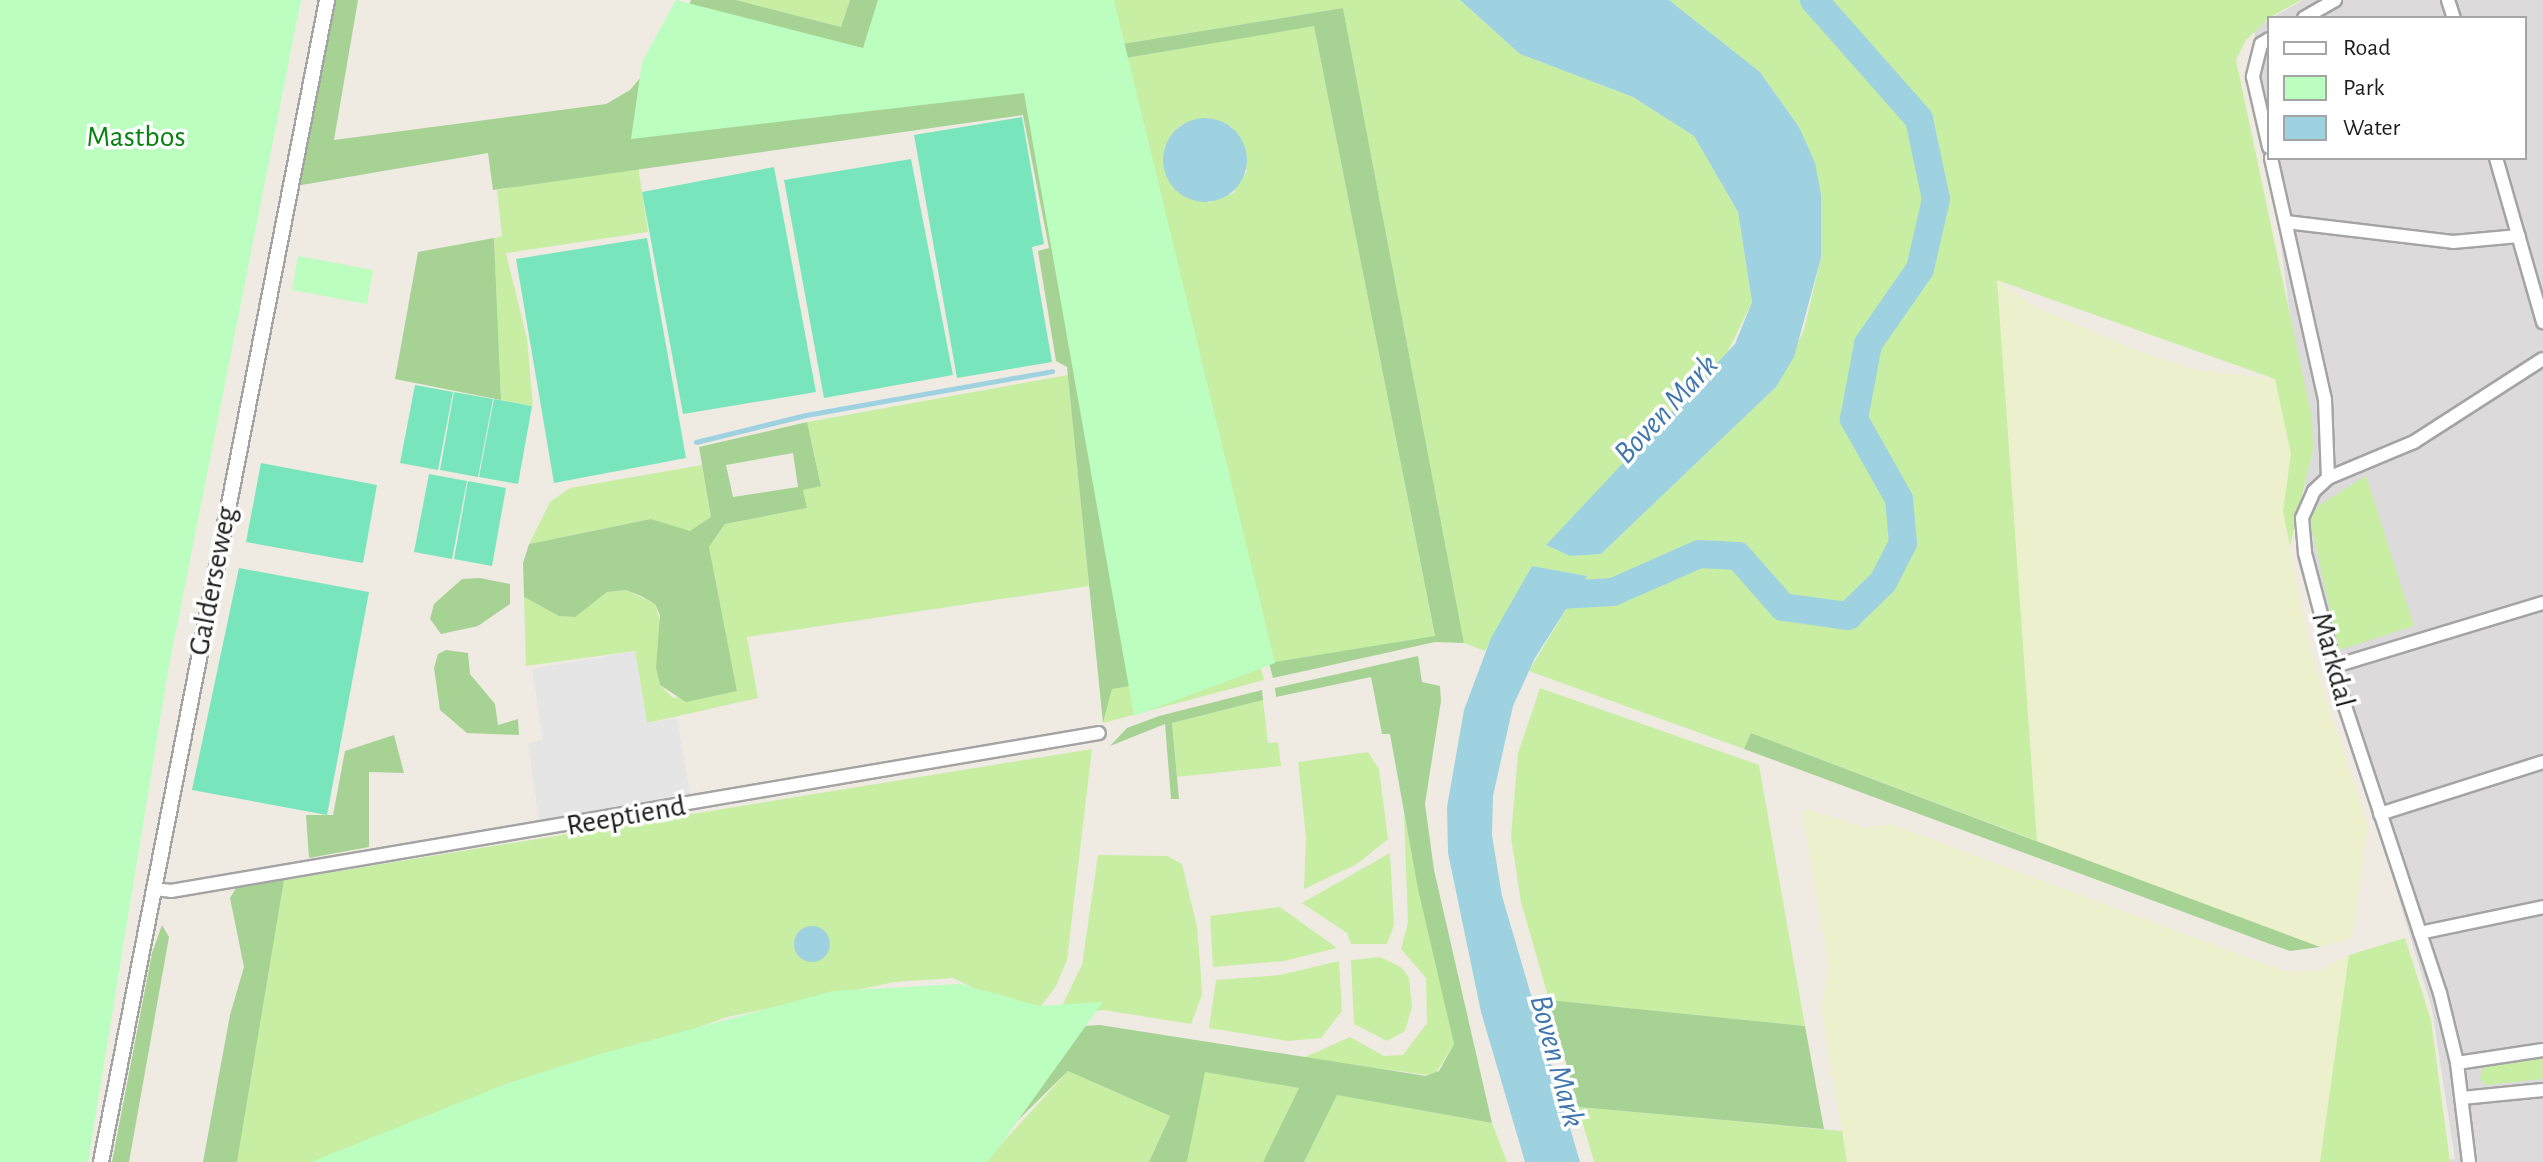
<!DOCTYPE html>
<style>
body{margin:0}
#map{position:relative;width:2543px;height:1162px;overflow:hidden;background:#efebe2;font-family:"Alegreya Sans",sans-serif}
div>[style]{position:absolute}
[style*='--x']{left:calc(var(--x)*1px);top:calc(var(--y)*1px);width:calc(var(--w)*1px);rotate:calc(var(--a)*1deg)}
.residential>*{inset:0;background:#dcdada}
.farmland>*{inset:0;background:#edf0cc}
.grass>*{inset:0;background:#c8eea4}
.forest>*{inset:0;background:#a6d294}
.park>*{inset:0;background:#bbfec0}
.pitch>*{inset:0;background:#79e5bc}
.parking>*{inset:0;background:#e5e5e5}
.water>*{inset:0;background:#9fd2e1}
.round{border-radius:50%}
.stream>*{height:5px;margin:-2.5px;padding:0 2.5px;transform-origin:2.5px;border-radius:2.5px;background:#9fd2e1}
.river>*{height:28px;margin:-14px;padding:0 14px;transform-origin:14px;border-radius:14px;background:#9fd2e1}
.roads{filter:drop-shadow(2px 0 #a4a4a4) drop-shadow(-2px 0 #a4a4a4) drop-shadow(0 2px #a4a4a4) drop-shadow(0 -2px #a4a4a4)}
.minor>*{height:12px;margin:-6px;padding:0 6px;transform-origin:6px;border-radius:6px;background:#fff}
.tertiary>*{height:14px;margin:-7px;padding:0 7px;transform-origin:7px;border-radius:7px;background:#fff}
span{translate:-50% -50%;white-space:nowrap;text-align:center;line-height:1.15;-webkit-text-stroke:7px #fff;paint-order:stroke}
.park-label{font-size:30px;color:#02840d}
.street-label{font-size:30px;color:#1d1d1d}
.water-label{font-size:32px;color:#4077ad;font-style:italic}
.legend{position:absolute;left:2267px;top:16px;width:260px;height:144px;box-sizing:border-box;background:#fff;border:2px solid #a5a5a5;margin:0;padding:10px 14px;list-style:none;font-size:24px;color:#1d1d1d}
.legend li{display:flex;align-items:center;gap:16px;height:40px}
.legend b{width:40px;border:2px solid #a5a5a5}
</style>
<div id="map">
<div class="residential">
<i style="clip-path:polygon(2303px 0,2543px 0,2543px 1162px,2410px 1162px,2455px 1159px,2432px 1009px,2297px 559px,2308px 457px,2270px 158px,2525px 158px,2525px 18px,2272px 18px)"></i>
<i style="clip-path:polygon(2269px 20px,2269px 150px,2254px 29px)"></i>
</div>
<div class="farmland">
<i style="clip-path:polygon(1996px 279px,2033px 306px,2139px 351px,2196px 370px,2275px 379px,2291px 454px,2283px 511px,2298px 591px,2311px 653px,2368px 825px,2352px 938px,2320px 947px,2037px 841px)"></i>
<i style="clip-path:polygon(1807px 809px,1866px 828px,1891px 824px,2287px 972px,2317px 971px,2349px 955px,2320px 1162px,1847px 1162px,1821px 1007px,1829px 967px,1802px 812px)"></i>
</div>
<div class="grass">
<i style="clip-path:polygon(736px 0,850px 0,841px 27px)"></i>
<i style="clip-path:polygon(1105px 0,1460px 0,1520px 54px,1633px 97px,1694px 136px,1738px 212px,1752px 302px,1724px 359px,1546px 545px,1571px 556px,1601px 554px,1776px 387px,1804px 330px,1821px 258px,1821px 194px,1799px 127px,1760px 72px,1669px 0,2301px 0,2269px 18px,2246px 40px,2236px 60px,2312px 419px,2313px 449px,2290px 546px,2283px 511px,2291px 454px,2275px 379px,1997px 280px,2037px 841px,1751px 733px,1744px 749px,1529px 671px,1586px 576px,1532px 566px,1485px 651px,1464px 643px,1343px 8px,1116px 45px)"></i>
<i style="clip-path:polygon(evenodd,1314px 25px,1435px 637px,1269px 663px,1120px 59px,1314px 25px,1208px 118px,1232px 127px,1247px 171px,1233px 193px,1209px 203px,1170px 136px,1182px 124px,1208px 118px)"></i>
<i style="clip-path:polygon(638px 166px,648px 232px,506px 253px,527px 339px,533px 406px,501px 400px,494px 238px,502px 236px,497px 190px)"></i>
<i style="clip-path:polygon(1068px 375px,1089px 586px,747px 637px,758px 698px,647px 723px,635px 651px,526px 666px,524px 597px,559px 616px,574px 617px,606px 592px,626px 590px,655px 604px,662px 629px,656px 668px,660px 685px,673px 698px,737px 691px,709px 547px,725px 524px,807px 508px,803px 490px,821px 485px,807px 422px)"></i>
<i style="clip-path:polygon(702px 465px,711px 517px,690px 532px,651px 519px,529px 544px,550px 502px,570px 488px)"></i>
<i style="clip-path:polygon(2366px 476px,2414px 626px,2339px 650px,2310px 520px,2318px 506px)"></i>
<i style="clip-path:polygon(1260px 665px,1264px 680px,1103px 723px,1112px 689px)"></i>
<i style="clip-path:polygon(1540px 688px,1759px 765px,1805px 1026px,1549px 1000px,1521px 902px,1511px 837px,1518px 753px)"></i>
<i style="clip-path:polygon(1263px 700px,1268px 743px,1278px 742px,1281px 766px,1177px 777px,1172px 723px)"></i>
<i style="clip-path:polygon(1092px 749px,1067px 960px,1056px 986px,1033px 1017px,953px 978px,895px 982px,727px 1017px,331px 1162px,237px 1162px,284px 880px)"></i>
<i style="clip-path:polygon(1368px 752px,1379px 769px,1388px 839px,1357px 864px,1304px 889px,1306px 837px,1298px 762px)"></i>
<i style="clip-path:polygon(1404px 814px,1454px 1044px,1434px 1076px,1303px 1058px,1350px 1037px,1384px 1056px,1403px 1055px,1427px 1023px,1426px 978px,1401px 949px,1408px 922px)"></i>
<i style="clip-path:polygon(1390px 853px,1394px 925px,1387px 944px,1351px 944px,1347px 933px,1302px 903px)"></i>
<i style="clip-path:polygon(1098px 855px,1167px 856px,1182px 864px,1197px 927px,1201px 975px,1202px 995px,1191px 1024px,1103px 1010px,1057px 1016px,1082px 965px)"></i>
<i style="clip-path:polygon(1280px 907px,1337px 948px,1284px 961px,1213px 967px,1210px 916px)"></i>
<i style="clip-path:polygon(2405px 938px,2431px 1020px,2450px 1162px,2320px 1162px,2349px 955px)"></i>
<i style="clip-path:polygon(1380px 957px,1401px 967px,1409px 978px,1412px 1007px,1405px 1031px,1387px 1041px,1354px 1024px,1351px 960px)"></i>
<i style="clip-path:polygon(1339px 961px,1342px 1011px,1321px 1038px,1289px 1041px,1209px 1028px,1216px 980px,1280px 975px)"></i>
<i style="clip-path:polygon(2543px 1056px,2543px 1079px,2486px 1085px,2480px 1079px,2484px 1066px)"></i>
<i style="clip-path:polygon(1068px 1071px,1170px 1116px,1149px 1162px,985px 1162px)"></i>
<i style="clip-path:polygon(1204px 1071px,1299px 1088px,1263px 1162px,1187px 1162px)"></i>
<i style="clip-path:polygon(1337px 1094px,1492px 1123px,1507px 1162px,1304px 1162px)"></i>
<i style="clip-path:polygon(1578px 1107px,1842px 1131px,1847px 1162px,1594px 1162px)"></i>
</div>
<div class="forest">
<i style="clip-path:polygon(330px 0,358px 0,334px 140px,606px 104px,630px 90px,679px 32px,691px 0,736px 0,841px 27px,850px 0,994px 0,1260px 665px,1112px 689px,1103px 723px,1067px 367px,1056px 361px,1038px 251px,1049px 248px,1023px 115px,493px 190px,488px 153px,296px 186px)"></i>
<i style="clip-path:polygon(1343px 8px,1464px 643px,1435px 642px,1273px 678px,1269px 663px,1435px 636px,1314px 26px,1120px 59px,1116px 45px)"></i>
<i style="clip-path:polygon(494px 238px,501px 400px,395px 379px,418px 252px)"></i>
<i style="clip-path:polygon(evenodd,807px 422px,821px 486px,803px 490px,807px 508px,725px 524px,709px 547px,737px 691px,686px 702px,660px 685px,656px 668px,660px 615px,655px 604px,641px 596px,626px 590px,607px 592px,575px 617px,559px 616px,524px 597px,523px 563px,529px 544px,651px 519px,690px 531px,711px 517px,699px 447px,807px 422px,793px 453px,798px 487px,733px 497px,726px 465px,793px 453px)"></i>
<i style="clip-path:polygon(480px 578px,510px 584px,510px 604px,478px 626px,441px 634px,430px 619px,434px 604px,462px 579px)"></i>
<i style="clip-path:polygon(446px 650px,468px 653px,470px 674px,495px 704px,498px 725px,518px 719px,519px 735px,467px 733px,440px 710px,434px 668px,438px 654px)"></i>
<i style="clip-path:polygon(1418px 656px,1422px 682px,1440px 686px,1441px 701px,1425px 804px,1434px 870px,1492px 1123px,1337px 1095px,1304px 1162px,1263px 1162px,1299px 1088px,1205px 1072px,1187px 1162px,1149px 1162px,1170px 1116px,1068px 1071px,1014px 1124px,941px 1162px,1068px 1027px,1100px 1025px,1426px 1076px,1439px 1071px,1454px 1044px,1418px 889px,1390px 734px,1382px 734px,1371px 677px,1276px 697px,1275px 688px)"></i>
<i style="clip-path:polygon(1262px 690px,1263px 700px,1172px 723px,1179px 799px,1171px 799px,1165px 724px,1110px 746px,1127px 728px,1159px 716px)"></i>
<i style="clip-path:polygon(1751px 733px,2020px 835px,2320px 947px,2290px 951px,2270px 944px,1744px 749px)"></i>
<i style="clip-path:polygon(394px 735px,404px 773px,369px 772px,369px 847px,309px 858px,306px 815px,333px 815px,345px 751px)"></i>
<i style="clip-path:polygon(284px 880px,237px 1162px,203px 1162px,230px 1015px,244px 967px,230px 898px,236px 888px)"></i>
<i style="clip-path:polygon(162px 925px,169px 937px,129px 1162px,112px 1162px,152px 953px)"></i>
<i style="clip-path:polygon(1549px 1000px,1805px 1026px,1824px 1129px,1578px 1107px)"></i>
</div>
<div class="park">
<i style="clip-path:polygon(0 0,301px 0,168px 671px,88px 1162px,0 1162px)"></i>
<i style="clip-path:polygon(676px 0,863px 48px,878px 0,1114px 0,1275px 663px,1134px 716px,1024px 93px,631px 139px,642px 62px)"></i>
<i style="clip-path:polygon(298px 256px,373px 270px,367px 304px,292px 290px)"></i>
<i style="clip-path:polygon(960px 984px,1040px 1006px,1103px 1002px,988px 1162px,311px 1162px,506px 1084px,600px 1054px,833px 991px)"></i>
</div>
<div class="pitch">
<i style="clip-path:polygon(1022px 117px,1044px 244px,1032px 247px,1052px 362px,957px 378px,914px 135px)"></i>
<i style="clip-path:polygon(911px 159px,953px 375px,824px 398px,784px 180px)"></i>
<i style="clip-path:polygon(774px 167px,816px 392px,683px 414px,642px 192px)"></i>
<i style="clip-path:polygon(647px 238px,686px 458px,554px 483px,516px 259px)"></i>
<i style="clip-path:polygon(415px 385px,453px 392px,438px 470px,400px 463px)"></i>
<i style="clip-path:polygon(454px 392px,493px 399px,478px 477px,440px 470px)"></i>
<i style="clip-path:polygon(494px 399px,532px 406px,518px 484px,479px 477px)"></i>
<i style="clip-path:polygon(261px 463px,377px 485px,363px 563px,246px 542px)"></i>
<i style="clip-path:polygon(429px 474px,467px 481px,452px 559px,414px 552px)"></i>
<i style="clip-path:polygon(468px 481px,506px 488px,492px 566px,454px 559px)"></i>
<i style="clip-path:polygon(239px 568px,369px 592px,327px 815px,192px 790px)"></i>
</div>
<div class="parking">
<i style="clip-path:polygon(635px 651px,647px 723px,677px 718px,690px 794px,539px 821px,528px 743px,543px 740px,532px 669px)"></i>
</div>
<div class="water">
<i style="clip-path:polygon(1460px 0,1669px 0,1760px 72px,1799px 127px,1815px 163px,1821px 194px,1821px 258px,1794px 357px,1776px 387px,1601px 554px,1570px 556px,1546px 545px,1735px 344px,1752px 302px,1738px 212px,1694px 136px,1633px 97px,1520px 54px)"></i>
<i class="round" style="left:1163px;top:118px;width:84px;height:84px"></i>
<i style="clip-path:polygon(1532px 566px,1587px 576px,1535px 658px,1513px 706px,1493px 796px,1492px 835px,1502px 896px,1580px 1162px,1525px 1162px,1481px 1012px,1448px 853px,1447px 807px,1464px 710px,1491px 638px)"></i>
<i class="round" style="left:794px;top:926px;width:36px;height:36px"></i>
</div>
<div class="stream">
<i style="--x:696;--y:442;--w:113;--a:-13.8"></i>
<i style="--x:806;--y:415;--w:250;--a:-10.1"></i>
</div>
<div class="river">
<i style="--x:1543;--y:596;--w:70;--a:-3.3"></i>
<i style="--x:1613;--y:592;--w:94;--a:-23.8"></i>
<i style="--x:1699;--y:554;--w:39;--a:3"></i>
<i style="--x:1738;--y:556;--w:68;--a:48.6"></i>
<i style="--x:1783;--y:607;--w:66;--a:7.9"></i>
<i style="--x:1848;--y:616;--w:49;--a:-44.2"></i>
<i style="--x:1883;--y:582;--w:44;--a:-62.9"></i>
<i style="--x:1903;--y:543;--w:44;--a:-95.2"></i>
<i style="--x:1899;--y:499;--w:92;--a:-119.4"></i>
<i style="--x:1854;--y:419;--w:76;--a:-79.4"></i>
<i style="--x:1868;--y:344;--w:91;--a:-55.3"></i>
<i style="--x:1920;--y:269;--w:72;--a:-77.1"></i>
<i style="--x:1936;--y:199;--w:82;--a:-102"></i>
<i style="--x:1919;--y:119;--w:159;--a:-131.4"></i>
</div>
<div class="roads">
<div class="minor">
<i style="--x:2448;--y:0;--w:19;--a:72"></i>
<i style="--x:2304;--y:18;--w:36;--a:-30"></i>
<i style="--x:2269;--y:39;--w:9;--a:148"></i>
<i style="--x:2261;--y:44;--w:34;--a:104"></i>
<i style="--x:2253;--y:77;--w:72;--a:77.1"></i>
<i style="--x:2271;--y:158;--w:248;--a:77.4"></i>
<i style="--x:2325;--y:400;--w:78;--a:87.8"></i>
<i style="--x:2328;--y:478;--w:19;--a:137"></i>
<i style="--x:2314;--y:491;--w:30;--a:114"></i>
<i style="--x:2302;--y:518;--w:35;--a:85"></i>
<i style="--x:2305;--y:553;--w:158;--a:75.3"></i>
<i style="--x:2345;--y:706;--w:302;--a:71.7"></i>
<i style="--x:2440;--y:993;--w:72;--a:76.3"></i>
<i style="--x:2457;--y:1063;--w:100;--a:83.1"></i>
<i style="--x:2496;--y:158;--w:171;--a:74"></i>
<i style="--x:2286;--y:222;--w:168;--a:6.8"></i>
<i style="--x:2453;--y:242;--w:66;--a:-5.2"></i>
<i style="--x:2328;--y:478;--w:93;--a:-22.7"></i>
<i style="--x:2414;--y:442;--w:153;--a:-32.8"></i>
<i style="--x:2335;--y:666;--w:217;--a:-16.9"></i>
<i style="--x:2380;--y:814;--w:171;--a:-17.7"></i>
<i style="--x:153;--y:889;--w:18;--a:6"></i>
<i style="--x:171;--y:891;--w:941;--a:-9.66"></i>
<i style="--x:2420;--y:933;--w:126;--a:-11.9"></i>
<i style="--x:2457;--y:1063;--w:87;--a:-8.6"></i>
<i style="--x:2462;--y:1098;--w:81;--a:-5.6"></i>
</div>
<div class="tertiary">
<i style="--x:101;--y:1162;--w:1184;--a:-78.99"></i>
</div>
</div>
<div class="park-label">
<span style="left:136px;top:137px">Mastbos</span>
</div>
<div class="street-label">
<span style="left:213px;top:581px;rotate:-79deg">Galderseweg</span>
<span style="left:2333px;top:660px;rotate:75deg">Markdal</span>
<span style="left:626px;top:816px;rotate:-10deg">Reeptiend</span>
</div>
<div class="water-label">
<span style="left:1666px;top:409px;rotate:-47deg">Boven Mark</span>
<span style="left:1557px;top:1061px;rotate:75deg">Boven Mark</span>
</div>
<ul class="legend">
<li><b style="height:10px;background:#fff"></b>Road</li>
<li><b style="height:22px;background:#bbfec0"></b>Park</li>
<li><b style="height:22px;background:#9fd2e1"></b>Water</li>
</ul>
</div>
